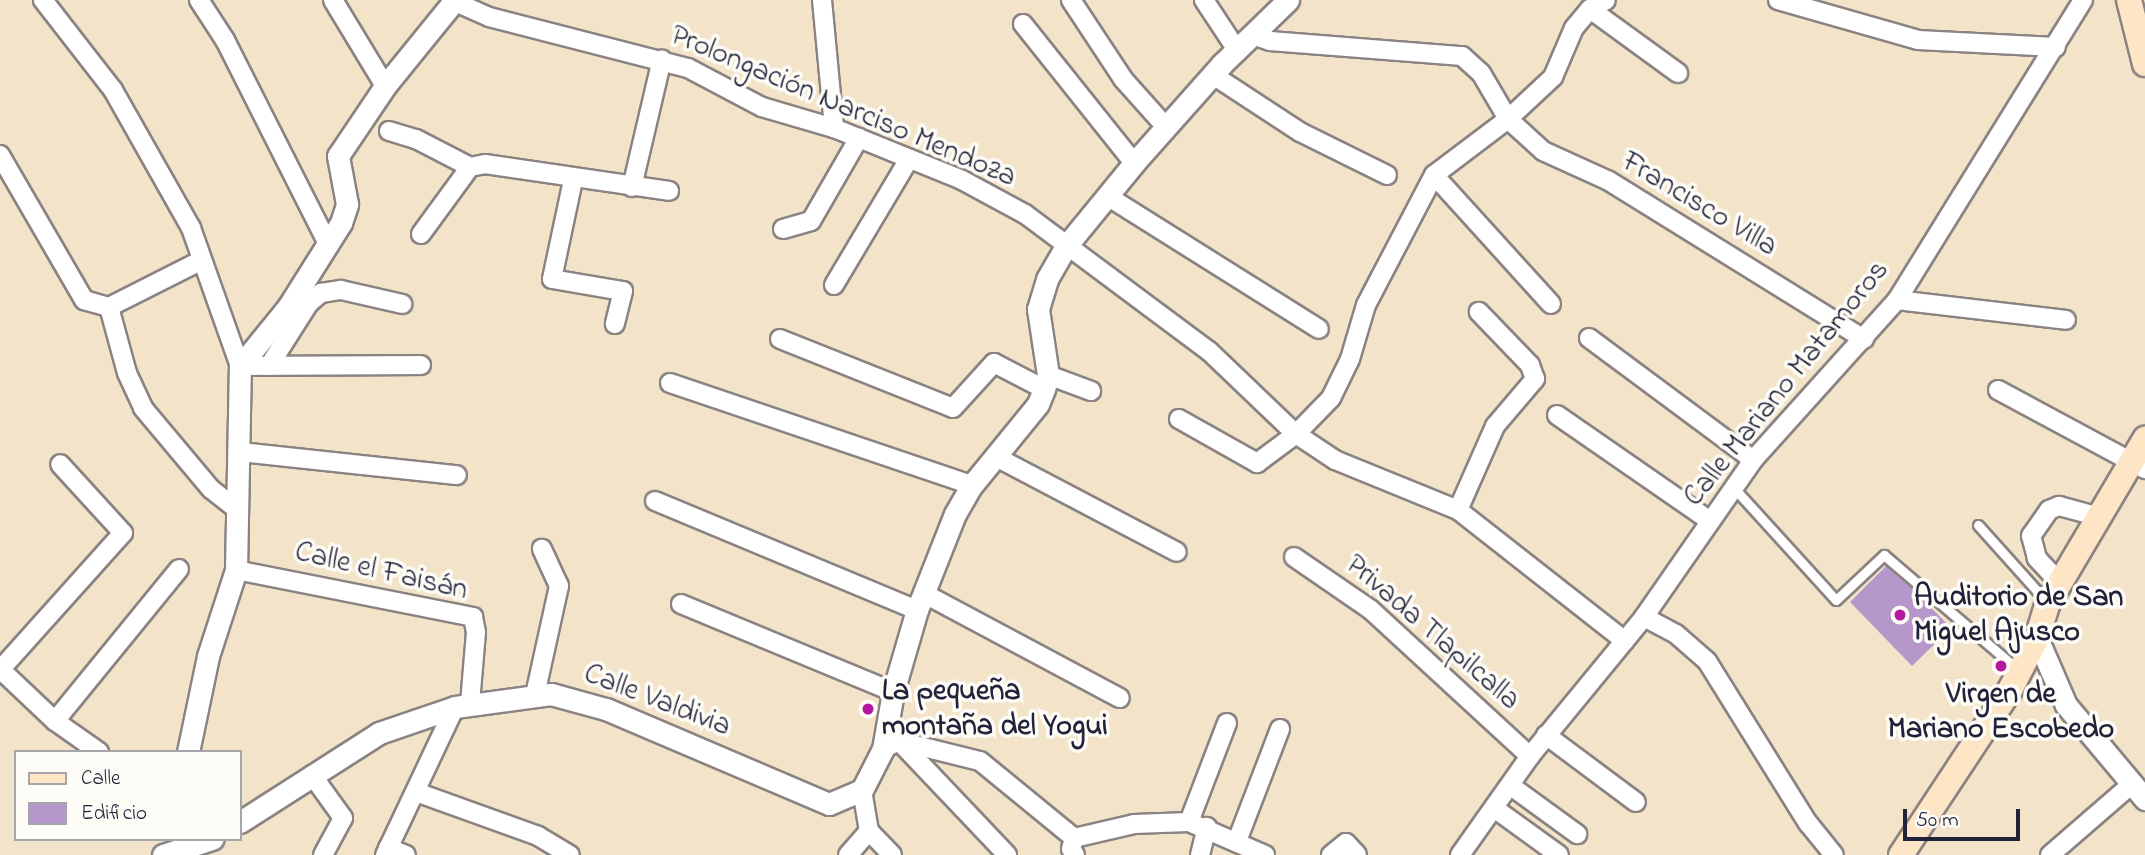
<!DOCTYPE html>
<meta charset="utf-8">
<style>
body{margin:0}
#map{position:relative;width:2145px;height:855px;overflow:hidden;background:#f3e4c9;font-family:"Indie Flower",sans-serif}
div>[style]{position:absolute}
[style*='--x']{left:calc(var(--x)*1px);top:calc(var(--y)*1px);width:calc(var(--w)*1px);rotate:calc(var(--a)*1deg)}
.building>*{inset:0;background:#b597cb}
.roads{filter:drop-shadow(2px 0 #8a8382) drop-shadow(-2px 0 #8a8382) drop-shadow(0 2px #8a8382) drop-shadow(0 -2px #8a8382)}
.service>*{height:9px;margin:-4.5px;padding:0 4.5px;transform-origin:4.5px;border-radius:4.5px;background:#fff}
.minor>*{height:18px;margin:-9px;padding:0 9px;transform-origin:9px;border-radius:9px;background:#fff}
.tertiary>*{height:21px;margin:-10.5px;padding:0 10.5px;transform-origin:10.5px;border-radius:10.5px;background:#fff}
.secondary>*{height:24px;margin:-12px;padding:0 12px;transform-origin:12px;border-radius:12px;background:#fde5c5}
.dots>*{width:19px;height:19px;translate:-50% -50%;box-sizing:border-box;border:4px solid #fdfcf7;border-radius:50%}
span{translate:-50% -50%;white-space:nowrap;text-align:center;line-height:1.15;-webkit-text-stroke:7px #fdfcf7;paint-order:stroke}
.street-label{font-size:30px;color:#22223b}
.poi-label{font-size:30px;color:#22223b;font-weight:700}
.left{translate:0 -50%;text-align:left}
.legend{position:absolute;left:14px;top:750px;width:228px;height:91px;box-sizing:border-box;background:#fdfcf7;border:2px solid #a5a5ac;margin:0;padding:9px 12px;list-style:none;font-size:21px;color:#22223b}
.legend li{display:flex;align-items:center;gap:14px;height:35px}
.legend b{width:35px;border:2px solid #a5a5ac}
.scale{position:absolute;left:1903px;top:809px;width:117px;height:32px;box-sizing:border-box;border:4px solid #22223b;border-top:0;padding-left:9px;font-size:21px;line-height:24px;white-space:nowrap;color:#22223b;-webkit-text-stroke:5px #fdfcf7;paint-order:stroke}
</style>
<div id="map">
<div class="building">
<i style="clip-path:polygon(1888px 564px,1951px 628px,1912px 666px,1850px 602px)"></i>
</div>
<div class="roads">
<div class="service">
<i style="--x:1734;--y:488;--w:151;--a:47.7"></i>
<i style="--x:1836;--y:600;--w:66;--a:-43.2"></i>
<i style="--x:1884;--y:555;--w:177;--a:40.6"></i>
<i style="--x:1978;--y:525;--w:103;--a:48.1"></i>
</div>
<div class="minor">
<i style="--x:43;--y:0;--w:114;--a:52.1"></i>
<i style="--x:113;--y:90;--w:159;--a:60.5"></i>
<i style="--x:191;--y:228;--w:146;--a:70.5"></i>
<i style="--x:240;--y:366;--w:181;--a:-0.3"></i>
<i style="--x:199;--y:0;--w:48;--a:57"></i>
<i style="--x:225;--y:40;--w:229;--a:63.2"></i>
<i style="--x:333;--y:0;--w:100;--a:58.8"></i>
<i style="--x:451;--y:0;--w:42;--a:24.1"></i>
<i style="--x:489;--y:17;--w:205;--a:14.4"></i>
<i style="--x:688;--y:68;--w:84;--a:27.8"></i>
<i style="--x:762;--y:107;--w:75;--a:16.3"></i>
<i style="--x:834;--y:128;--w:138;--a:22.1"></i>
<i style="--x:962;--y:180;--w:72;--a:28.4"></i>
<i style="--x:1025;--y:214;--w:229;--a:36.7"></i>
<i style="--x:1209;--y:351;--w:120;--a:43.7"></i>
<i style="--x:1296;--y:434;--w:47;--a:33.7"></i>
<i style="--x:1335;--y:460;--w:133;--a:22.1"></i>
<i style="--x:1458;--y:510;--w:212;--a:38.1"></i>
<i style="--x:822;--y:0;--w:129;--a:84.6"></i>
<i style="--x:1071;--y:0;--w:95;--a:56.6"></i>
<i style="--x:1123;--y:79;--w:64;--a:48.1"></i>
<i style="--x:1204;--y:0;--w:60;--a:56.6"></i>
<i style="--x:1778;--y:0;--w:146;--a:15.9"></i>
<i style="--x:1918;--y:40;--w:138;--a:2.9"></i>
<i style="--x:1590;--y:9;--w:109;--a:36"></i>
<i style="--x:1023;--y:24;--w:178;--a:51.4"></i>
<i style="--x:1252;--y:35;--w:19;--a:18"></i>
<i style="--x:1270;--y:41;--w:193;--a:4.5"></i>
<i style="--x:1462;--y:56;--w:25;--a:42"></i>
<i style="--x:1481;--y:73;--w:53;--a:59.6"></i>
<i style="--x:1508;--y:119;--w:47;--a:42.4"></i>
<i style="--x:1543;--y:151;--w:72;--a:24.4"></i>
<i style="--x:1609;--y:181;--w:300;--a:31.8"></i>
<i style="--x:1213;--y:75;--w:104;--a:33.2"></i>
<i style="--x:1300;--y:132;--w:97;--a:26.3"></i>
<i style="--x:389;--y:131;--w:28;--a:17"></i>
<i style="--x:416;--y:139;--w:61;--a:27.4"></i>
<i style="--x:470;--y:167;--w:15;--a:-11"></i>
<i style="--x:485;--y:164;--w:186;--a:8.3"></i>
<i style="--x:0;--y:155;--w:168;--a:59.9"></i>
<i style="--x:84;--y:300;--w:26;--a:16"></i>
<i style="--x:109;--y:307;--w:68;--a:74.7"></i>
<i style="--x:127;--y:373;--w:38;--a:65"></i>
<i style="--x:143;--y:408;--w:106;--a:50"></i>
<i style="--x:211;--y:489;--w:33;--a:38"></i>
<i style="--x:1434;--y:175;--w:174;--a:47.8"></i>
<i style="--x:573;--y:180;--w:101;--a:102"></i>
<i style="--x:552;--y:279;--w:72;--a:9.6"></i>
<i style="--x:623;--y:291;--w:34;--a:104"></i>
<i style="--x:632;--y:187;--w:131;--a:-76.8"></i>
<i style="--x:1107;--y:196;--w:250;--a:32.1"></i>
<i style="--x:783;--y:229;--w:29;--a:-16"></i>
<i style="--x:811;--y:221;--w:96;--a:-60"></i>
<i style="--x:421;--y:234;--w:83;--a:-53.8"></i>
<i style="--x:834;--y:285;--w:147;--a:-59.2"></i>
<i style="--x:1897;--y:300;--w:170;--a:6.7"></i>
<i style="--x:109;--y:307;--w:104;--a:-26.8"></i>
<i style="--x:1589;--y:338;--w:204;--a:36.6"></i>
<i style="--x:780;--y:339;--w:186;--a:21.7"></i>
<i style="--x:953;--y:408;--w:61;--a:-47.7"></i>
<i style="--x:994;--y:363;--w:56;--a:27.5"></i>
<i style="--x:269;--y:366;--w:75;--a:-57.6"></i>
<i style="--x:309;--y:303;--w:16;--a:-40"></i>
<i style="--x:321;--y:293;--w:20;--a:-9"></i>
<i style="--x:341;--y:290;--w:63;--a:12.9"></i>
<i style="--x:1048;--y:375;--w:46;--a:20.4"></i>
<i style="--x:670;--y:383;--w:319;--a:18.7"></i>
<i style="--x:1998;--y:390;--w:167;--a:28.3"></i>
<i style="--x:1557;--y:415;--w:186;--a:34.7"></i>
<i style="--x:1179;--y:419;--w:90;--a:29.4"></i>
<i style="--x:1257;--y:463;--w:49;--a:-36.6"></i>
<i style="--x:1296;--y:434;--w:50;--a:-45.8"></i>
<i style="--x:1331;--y:398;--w:43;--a:-64"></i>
<i style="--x:1350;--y:359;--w:56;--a:-73.5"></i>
<i style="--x:1366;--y:305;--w:147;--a:-62.4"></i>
<i style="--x:1434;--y:175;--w:93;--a:-37.1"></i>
<i style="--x:1508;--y:119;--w:62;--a:-43"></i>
<i style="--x:1553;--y:77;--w:53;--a:-66.8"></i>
<i style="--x:1574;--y:28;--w:25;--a:-50"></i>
<i style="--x:1590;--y:9;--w:18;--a:-29"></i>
<i style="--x:240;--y:452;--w:218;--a:6.1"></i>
<i style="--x:996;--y:457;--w:204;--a:27.7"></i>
<i style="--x:655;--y:501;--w:284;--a:22.6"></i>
<i style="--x:1458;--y:510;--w:92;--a:-66.2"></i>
<i style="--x:1495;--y:426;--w:62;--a:-49.6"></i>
<i style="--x:1535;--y:379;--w:15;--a:-110"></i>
<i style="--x:1530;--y:365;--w:74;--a:-133.9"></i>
<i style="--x:1294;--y:557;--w:93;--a:34.5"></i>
<i style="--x:1371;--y:610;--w:216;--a:42.6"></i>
<i style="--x:236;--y:570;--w:242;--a:11.2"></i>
<i style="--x:473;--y:617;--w:15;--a:79"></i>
<i style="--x:476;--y:632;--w:72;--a:94.8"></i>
<i style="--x:2059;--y:582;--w:33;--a:-133"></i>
<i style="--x:2037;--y:558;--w:23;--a:-105"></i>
<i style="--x:2031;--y:536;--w:32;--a:-55"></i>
<i style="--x:2049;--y:510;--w:11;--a:-22"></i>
<i style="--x:2059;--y:506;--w:39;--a:15"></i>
<i style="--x:923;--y:593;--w:223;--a:28.1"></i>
<i style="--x:681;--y:604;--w:230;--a:22.5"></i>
<i style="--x:1644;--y:617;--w:36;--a:28"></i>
<i style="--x:1676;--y:634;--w:41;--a:41.1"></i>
<i style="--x:1707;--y:661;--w:191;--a:58.1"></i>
<i style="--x:1808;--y:823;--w:41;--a:50.9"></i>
<i style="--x:0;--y:669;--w:76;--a:43.4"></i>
<i style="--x:55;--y:721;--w:54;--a:35.2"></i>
<i style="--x:0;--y:670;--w:184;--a:-48.1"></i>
<i style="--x:123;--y:533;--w:93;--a:-132.4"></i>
<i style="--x:535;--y:695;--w:112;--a:-77.6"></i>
<i style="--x:559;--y:586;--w:41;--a:-114.7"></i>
<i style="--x:55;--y:721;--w:196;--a:-50.8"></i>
<i style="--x:1546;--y:735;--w:112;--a:36.7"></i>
<i style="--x:899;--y:741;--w:157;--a:46.5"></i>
<i style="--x:883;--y:749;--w:18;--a:-27"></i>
<i style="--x:899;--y:741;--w:83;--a:13.9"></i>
<i style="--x:980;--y:761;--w:122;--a:39.3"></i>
<i style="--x:1074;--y:838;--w:62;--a:-13.1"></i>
<i style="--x:1134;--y:824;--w:55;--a:-2.1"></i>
<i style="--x:1189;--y:822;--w:83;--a:23.5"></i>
<i style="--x:312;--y:775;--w:53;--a:54.2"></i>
<i style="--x:343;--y:818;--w:42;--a:118.4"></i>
<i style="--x:1511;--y:786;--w:82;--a:36"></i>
<i style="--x:862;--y:790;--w:42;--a:80.3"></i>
<i style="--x:416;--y:792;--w:130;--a:19.8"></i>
<i style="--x:538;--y:836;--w:37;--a:31"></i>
<i style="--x:1494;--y:808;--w:80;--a:35.9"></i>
<i style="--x:1189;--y:822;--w:106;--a:-69"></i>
<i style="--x:869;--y:831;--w:33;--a:46"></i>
<i style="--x:1074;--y:838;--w:11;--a:105"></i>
<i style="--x:1071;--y:849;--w:7;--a:56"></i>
<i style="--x:1237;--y:841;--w:120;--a:-69"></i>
<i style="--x:388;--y:848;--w:19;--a:21"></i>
<i style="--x:385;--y:855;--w:164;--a:-64.7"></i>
<i style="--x:848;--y:855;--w:32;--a:-49"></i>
<i style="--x:1200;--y:855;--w:29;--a:-76"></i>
<i style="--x:1331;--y:855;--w:19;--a:-39"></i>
<i style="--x:1346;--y:843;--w:16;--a:47"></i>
<i style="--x:1460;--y:855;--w:121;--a:-54.7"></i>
<i style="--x:1530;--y:756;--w:180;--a:-50.6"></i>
<i style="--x:1644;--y:617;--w:191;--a:-55.2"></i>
<i style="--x:1753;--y:460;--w:215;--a:-48"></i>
<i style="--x:1897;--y:300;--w:353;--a:-58.2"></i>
<i style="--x:2050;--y:855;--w:108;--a:-40.9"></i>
</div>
<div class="tertiary">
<i style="--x:2037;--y:638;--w:73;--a:66.6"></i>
<i style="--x:2066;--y:705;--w:123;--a:50"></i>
<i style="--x:188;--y:752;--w:98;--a:-78.2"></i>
<i style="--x:208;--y:656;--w:90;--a:-72"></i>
<i style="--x:236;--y:570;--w:204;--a:-88.9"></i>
<i style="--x:240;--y:366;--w:76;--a:-50.9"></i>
<i style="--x:288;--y:307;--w:99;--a:-57.8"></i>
<i style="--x:341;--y:223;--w:20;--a:-72"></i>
<i style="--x:347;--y:204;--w:49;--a:-100.6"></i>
<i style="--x:338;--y:156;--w:84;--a:-56.1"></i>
<i style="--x:385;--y:86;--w:111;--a:-50.9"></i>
<i style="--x:240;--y:822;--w:165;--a:-32.6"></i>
<i style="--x:379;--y:733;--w:80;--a:-18.9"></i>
<i style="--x:455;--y:707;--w:97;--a:-7.7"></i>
<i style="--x:551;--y:694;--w:57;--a:15.3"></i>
<i style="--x:606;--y:709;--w:242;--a:23.1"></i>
<i style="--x:829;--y:804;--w:36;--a:-23"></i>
<i style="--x:862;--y:790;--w:46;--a:-62.9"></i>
<i style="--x:883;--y:749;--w:58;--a:-80"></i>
<i style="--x:893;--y:692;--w:85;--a:-73.7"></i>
<i style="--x:917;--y:610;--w:103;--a:-68.4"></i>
<i style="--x:955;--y:514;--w:34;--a:-60"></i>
<i style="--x:972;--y:485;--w:104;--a:-50.8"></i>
<i style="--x:1038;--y:404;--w:16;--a:-68"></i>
<i style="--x:1044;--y:389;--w:15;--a:-74"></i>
<i style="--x:1048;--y:375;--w:67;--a:-98.6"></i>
<i style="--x:1038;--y:309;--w:31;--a:-73"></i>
<i style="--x:1047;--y:279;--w:39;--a:-60"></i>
<i style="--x:1067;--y:245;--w:106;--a:-50.7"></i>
<i style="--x:1134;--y:163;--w:132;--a:-48.4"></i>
<i style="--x:1222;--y:64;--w:92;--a:-44.1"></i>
<i style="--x:163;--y:855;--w:52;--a:-18.1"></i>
</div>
<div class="secondary">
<i style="--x:2129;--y:0;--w:66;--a:76"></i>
<i style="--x:1901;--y:855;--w:200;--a:-56.6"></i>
<i style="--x:2011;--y:688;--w:56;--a:-62.5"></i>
<i style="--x:2037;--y:638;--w:37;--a:-73"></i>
<i style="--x:2048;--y:603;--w:191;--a:-59.4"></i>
</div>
</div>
<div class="dots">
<i style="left:1900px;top:615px;background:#b5179e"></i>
<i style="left:2001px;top:666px;background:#b5179e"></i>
<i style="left:868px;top:709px;background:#b5179e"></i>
</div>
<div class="street-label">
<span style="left:843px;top:107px;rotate:23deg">Prolongación Narciso Mendoza</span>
<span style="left:1699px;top:205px;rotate:31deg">Francisco Villa</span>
<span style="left:1787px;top:384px;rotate:-51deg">Calle Mariano Matamoros</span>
<span style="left:381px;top:572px;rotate:13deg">Calle el Faisán</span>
<span style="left:1432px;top:633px;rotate:41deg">Privada Tlapilcalla</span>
<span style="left:657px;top:701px;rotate:21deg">Calle Valdivia</span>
</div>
<div class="poi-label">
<span class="left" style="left:1914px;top:615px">Auditorio de San<br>Miguel Ajusco</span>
<span class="left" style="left:882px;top:709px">La pequeña<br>montaña del Yogui</span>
<span style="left:2001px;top:712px">Virgen de<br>Mariano Escobedo</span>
</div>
<ul class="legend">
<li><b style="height:9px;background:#fde5c5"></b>Calle</li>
<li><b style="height:19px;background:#b597cb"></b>Edificio</li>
</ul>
<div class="scale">50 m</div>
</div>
